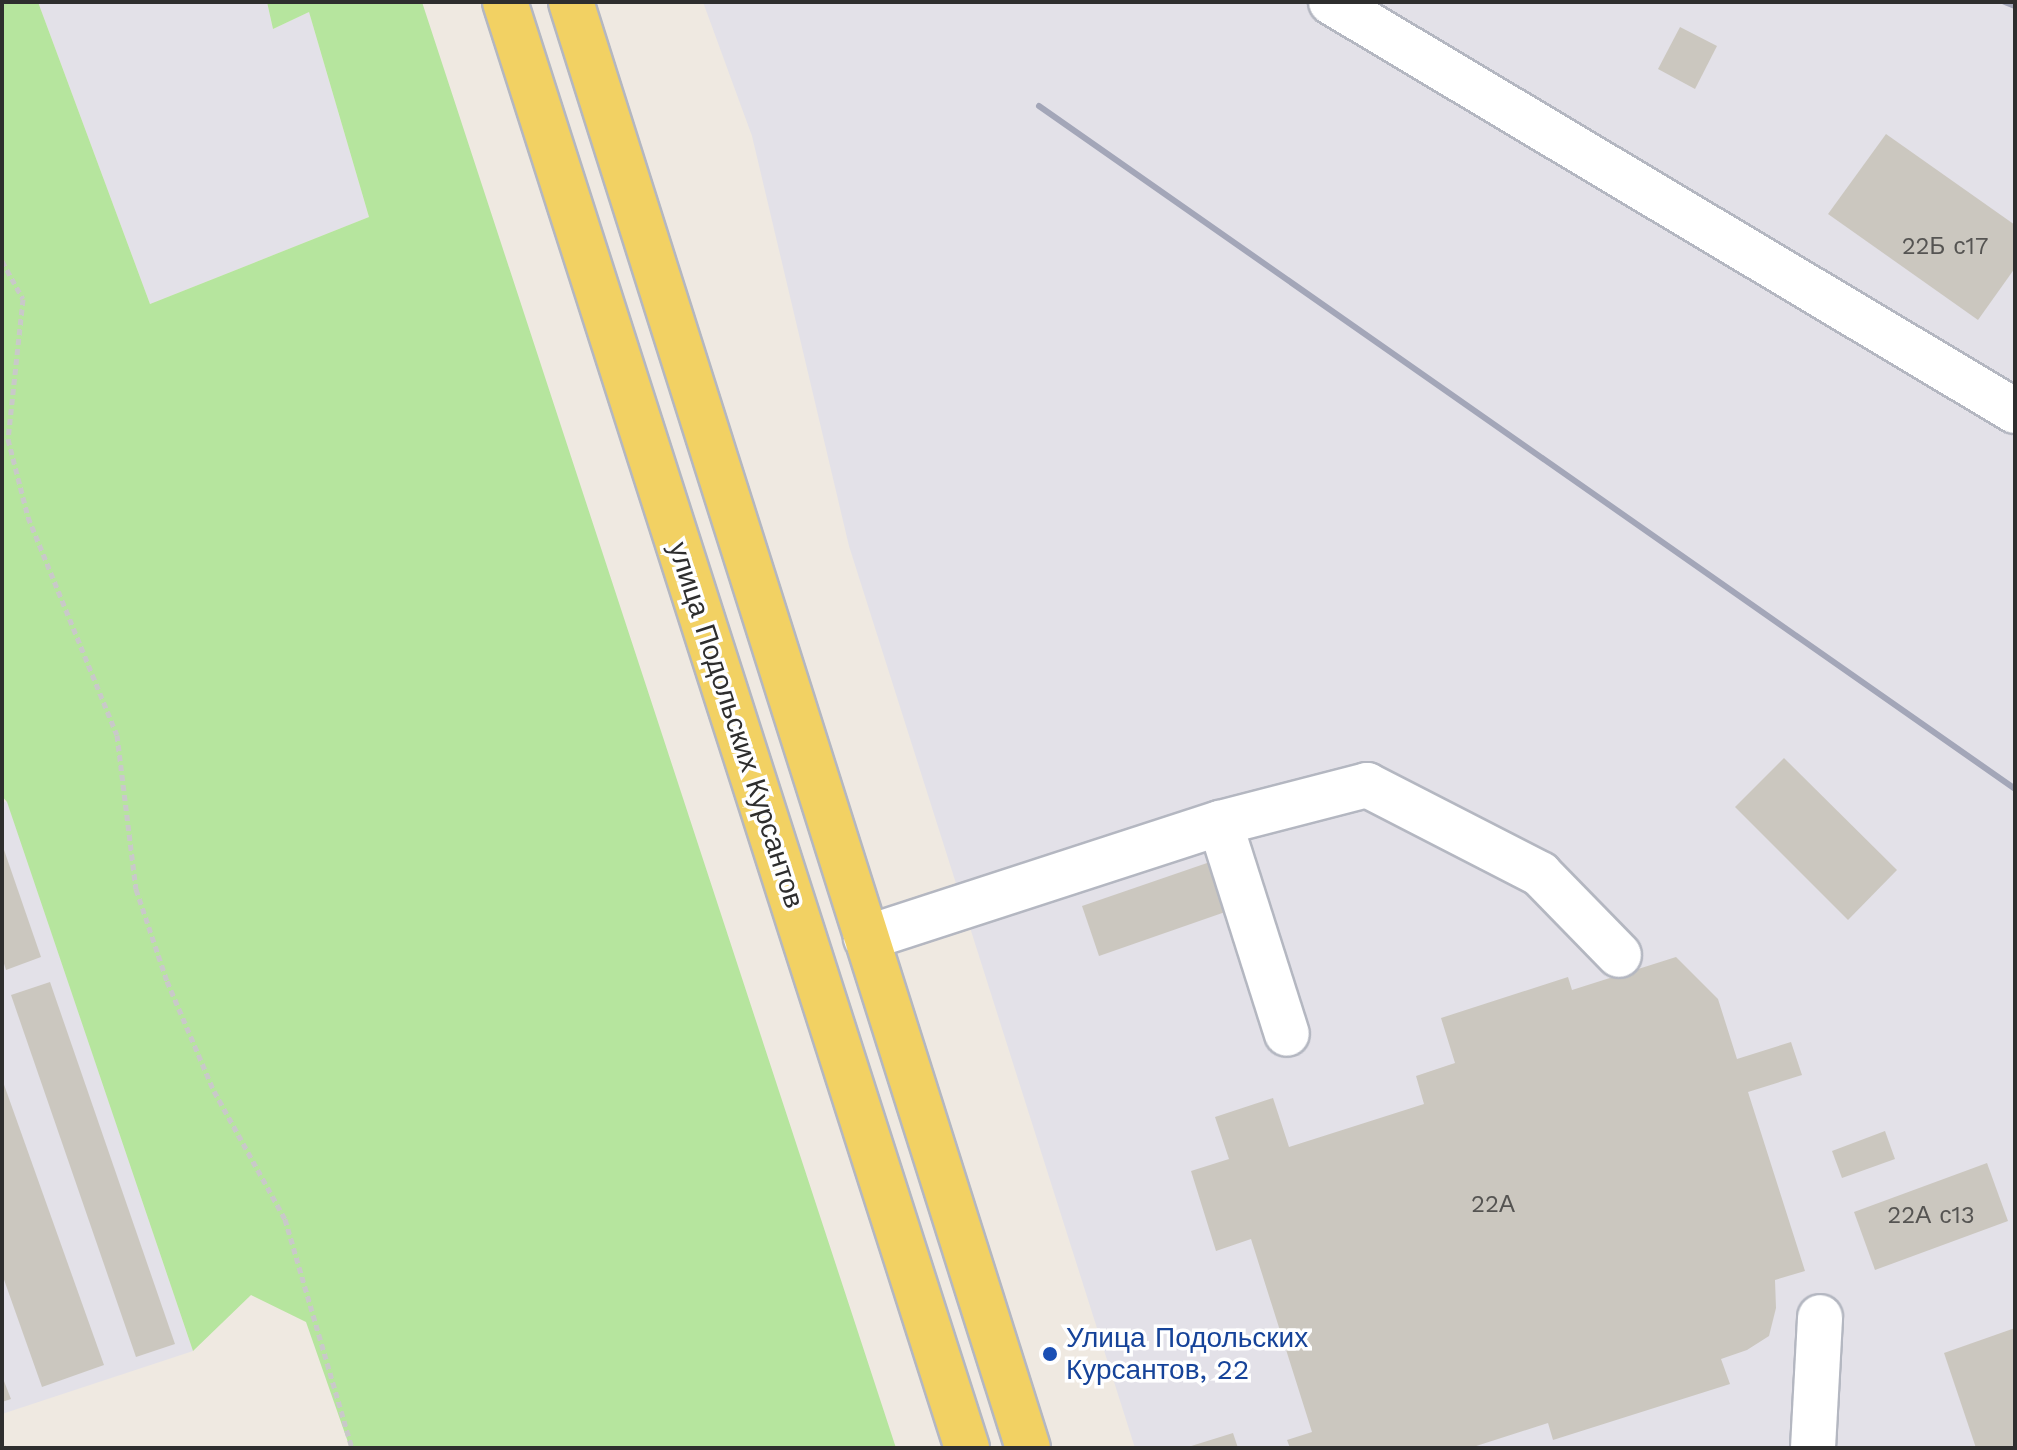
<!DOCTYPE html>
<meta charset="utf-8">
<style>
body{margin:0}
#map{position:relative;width:2017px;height:1450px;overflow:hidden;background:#efe9e1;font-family:"Work Sans",sans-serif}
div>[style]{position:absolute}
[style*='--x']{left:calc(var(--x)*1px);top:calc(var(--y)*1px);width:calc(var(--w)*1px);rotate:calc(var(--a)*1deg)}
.industrial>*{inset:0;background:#e3e1e8}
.green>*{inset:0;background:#b6e59e}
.building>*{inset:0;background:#cbc7bf}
.path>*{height:5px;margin-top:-2.5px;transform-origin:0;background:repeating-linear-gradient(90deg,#c9c9c9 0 6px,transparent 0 10px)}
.roads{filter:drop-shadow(2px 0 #b4b7c1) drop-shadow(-2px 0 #b4b7c1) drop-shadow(0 2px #b4b7c1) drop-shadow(0 -2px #b4b7c1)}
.minor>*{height:44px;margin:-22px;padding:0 22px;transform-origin:22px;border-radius:22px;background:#fff}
.major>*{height:44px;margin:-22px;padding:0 22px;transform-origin:22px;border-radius:22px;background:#f2d163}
.rail>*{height:6px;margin:-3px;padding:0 3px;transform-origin:3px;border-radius:3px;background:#a3a6b8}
.dots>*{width:22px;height:22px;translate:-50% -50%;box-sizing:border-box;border:4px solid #fff;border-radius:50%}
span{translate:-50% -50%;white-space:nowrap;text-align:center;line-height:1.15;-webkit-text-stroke:7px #fff;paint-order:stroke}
.number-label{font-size:24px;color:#555452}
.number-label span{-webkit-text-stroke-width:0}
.street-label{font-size:28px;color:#2e2e2e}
.transit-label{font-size:28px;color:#164399}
.left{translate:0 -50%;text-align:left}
.frame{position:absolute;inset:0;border:4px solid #2e2e2e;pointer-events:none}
</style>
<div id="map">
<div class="industrial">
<i style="clip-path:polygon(38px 2px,267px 2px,273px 29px,309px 12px,369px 217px,150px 304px)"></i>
<i style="clip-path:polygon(703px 2px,2015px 2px,2015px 1448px,1135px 1448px,849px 546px,752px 136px)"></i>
<i style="clip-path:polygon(7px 801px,193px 1351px,2px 1414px,2px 803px)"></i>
</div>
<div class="green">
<i style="clip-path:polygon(2px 2px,38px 2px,150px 304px,369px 217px,309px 12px,273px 29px,267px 2px,422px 2px,896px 1448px,350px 1448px,306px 1322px,251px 1295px,193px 1351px,7px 802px,2px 796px)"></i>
</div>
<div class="building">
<i style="clip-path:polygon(1680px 27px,1717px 46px,1695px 89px,1658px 69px)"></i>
<i style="clip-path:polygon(1886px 134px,2015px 225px,2015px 268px,1978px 320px,1828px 214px)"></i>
<i style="clip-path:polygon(1784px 758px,1897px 870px,1848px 920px,1735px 807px)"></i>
<i style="clip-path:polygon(2px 844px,41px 957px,6px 970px,2px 957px)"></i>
<i style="clip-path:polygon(1210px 862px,1228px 911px,1099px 956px,1082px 906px)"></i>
<i style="clip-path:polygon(1676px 957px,1718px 999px,1737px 1059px,1791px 1042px,1802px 1075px,1748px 1092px,1805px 1271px,1775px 1280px,1776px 1308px,1769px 1336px,1747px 1350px,1721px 1359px,1730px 1384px,1553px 1440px,1548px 1423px,1470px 1448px,1290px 1448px,1287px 1440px,1312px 1432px,1251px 1239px,1216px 1251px,1191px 1171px,1229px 1159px,1215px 1117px,1273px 1098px,1289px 1147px,1424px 1104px,1416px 1076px,1455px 1063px,1441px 1018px,1568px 977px,1572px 990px)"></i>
<i style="clip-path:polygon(50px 982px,175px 1344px,136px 1357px,11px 995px)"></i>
<i style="clip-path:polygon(2px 1079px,104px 1365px,42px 1387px,2px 1274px)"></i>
<i style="clip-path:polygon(1885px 1131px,1895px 1159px,1842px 1178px,1832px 1151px)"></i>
<i style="clip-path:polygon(1987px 1163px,2008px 1221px,1875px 1270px,1854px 1212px)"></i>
<i style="clip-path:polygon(2015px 1328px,2015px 1448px,1976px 1448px,1944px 1353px)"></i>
<i style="clip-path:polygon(2px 1376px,11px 1399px,2px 1402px)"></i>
<i style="clip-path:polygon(1233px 1433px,1238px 1448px,1188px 1448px,1188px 1447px)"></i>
</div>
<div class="path">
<i style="--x:2;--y:261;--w:43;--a:61.1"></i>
<i style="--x:23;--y:299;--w:141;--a:96.1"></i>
<i style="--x:8;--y:439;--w:81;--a:75.6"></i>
<i style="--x:28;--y:517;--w:235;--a:67.8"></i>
<i style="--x:117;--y:735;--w:155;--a:83"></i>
<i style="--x:136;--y:889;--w:97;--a:71.4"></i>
<i style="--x:167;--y:981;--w:120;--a:66.9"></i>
<i style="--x:214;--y:1091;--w:146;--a:61"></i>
<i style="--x:285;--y:1219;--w:239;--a:73.7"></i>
</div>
<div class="roads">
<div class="minor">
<i style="--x:1331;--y:2;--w:797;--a:30.88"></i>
<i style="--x:1220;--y:823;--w:221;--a:72.4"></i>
<i style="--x:866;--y:938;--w:372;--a:-18"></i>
<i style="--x:1220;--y:823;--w:152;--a:-14.5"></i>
<i style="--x:1367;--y:785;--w:195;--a:27.2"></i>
<i style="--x:1540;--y:874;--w:113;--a:45.7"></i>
<i style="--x:1813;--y:1448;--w:131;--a:-86.9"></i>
</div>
<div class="major">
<i style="--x:505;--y:2;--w:1518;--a:72.28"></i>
<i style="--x:571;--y:2;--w:1516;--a:72.46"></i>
</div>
</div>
<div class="rail">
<i style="--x:2005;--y:2;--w:11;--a:22"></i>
<i style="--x:1039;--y:106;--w:1191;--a:34.98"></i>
</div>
<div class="dots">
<i style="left:1050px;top:1354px;background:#1a4fb4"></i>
</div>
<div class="number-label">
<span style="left:1945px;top:247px">22Б с17</span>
<span style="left:1493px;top:1205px">22А</span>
<span style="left:1931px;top:1216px">22А с13</span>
</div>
<div class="street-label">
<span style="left:736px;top:725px;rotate:72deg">улица Подольских Курсантов</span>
</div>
<div class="transit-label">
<span class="left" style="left:1066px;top:1354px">Улица Подольских<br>Курсантов, 22</span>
</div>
<div class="frame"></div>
</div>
